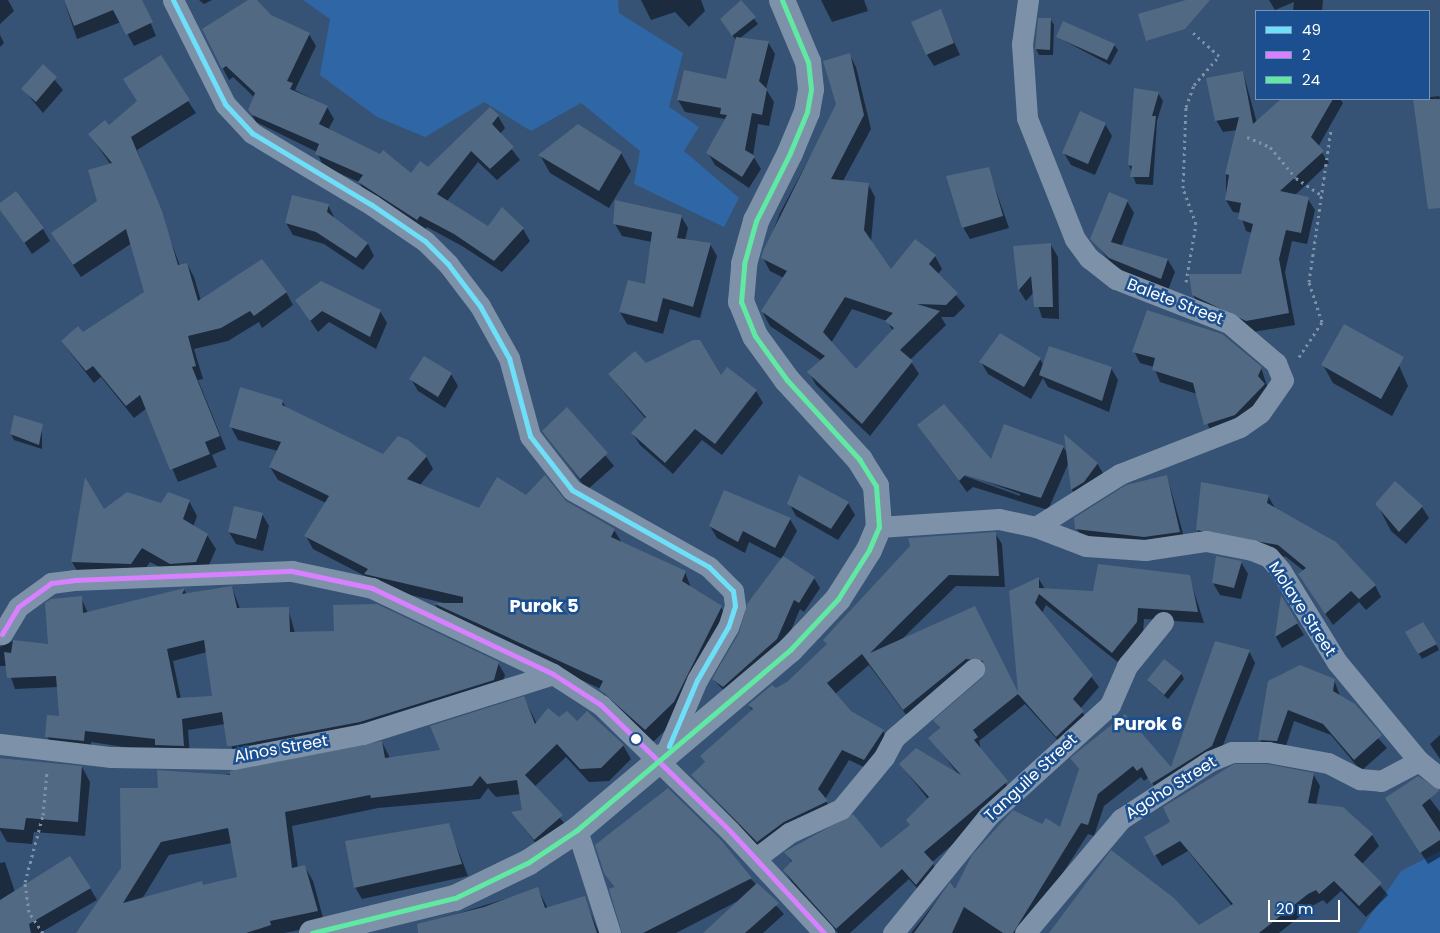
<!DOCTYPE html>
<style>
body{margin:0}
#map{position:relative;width:1440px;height:933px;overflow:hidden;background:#365274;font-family:Poppins,sans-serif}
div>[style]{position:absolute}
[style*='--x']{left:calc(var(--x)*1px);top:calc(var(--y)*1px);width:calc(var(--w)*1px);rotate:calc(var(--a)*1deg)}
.green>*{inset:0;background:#2f66a5}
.shadow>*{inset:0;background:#0007}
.building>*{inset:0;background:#526984}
.path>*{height:3px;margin-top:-1.5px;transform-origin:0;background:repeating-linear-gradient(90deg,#7d92a8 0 2.5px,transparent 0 6.5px)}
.minor>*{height:21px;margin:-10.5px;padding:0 10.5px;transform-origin:10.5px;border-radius:10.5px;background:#7d92a8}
.tertiary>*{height:26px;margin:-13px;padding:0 13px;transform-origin:13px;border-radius:13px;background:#7d92a8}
.bus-1>*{height:5px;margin:-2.5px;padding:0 2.5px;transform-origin:2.5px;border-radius:2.5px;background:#6ddff8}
.bus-2>*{height:5px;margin:-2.5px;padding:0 2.5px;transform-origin:2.5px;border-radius:2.5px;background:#d880ff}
.bus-3>*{height:5px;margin:-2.5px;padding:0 2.5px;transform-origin:2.5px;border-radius:2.5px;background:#60e9a3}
.dots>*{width:14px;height:14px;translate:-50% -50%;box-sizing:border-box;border:2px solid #1b4f8f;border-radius:50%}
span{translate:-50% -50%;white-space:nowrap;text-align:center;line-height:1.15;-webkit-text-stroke:5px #1b4f8f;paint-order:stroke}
.street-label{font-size:16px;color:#fff}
.neighbourhood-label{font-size:18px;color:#fff;font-weight:700}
.legend{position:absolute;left:1255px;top:10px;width:175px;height:90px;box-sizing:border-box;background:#1b4f8f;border:1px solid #7695bc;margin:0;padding:6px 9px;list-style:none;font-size:15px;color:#fff}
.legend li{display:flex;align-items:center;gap:10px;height:25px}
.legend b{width:25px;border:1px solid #7695bc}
.scale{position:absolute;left:1268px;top:900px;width:72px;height:22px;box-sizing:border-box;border:2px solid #fff;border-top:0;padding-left:6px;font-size:15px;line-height:18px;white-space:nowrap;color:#fff;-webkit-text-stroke:4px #1b4f8f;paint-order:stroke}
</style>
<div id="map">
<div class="green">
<i style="clip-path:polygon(303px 0,618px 0,619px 13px,683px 53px,669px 107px,699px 127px,684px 151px,739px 198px,724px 227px,634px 184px,640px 151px,581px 103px,531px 131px,484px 102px,425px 137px,377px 117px,320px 75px,330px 19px)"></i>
<i style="clip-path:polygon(1440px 851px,1440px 933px,1358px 933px,1401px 871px)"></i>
</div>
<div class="shadow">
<i style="clip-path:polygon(0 0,8px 0,14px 11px,0 24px)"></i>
<i style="clip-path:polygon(64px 0,141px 0,156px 36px,134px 46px,121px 22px,77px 39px)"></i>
<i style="clip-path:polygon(199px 0,212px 0,204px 4px)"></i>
<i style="clip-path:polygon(250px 0,270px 16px,309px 34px,316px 46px,295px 90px,327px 107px,334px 119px,328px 130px,411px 175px,428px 169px,498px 116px,505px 128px,500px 134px,520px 160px,497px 180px,478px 162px,447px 201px,489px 227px,523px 229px,530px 241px,502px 272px,462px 246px,427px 227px,424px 231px,366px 194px,359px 182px,323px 166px,317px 152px,256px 122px,249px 110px,254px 97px,233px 77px,229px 80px,203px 30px)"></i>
<i style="clip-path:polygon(641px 0,701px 0,705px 11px,689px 27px,675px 12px,651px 20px)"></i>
<i style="clip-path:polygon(821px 0,864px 0,868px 11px,832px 22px)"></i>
<i style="clip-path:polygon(1323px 0,1322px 11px,1293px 11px,1294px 2px,1275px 10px,1269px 0)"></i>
<i style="clip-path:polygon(741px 2px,758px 24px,739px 39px,768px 42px,775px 54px,766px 89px,774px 102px,769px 126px,758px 124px,753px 156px,761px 169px,749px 188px,715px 165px,708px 153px,725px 119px,685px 112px,678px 100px,685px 72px,727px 81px,736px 40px,721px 20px)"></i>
<i style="clip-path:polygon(940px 11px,960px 55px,934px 66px,927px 55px)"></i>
<i style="clip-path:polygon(1039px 19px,1051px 20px,1054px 25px,1053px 55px,1039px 55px,1036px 49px)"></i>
<i style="clip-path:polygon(0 35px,4px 43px,0 47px)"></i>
<i style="clip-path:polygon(1057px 37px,1114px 45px,1118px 50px,1110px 65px)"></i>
<i style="clip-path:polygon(evenodd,849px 54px,856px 67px,871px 129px,843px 181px,868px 184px,875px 197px,871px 242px,891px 271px,935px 256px,942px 269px,938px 274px,965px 306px,954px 317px,941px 317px,946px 325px,910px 360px,919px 374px,870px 436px,816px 385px,809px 372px,822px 361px,770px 326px,763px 313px,784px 278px,770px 271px,763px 258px,780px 213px,838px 104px,849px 54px,852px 309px,887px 321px,893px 331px,856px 371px,831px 343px,852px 309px)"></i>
<i style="clip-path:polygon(43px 66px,63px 90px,43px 113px,23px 89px)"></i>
<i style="clip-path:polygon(1243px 72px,1257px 123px,1283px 99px,1340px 99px,1343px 103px,1318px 147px,1329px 163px,1294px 196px,1308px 199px,1315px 210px,1307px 244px,1292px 241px,1285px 272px,1295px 325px,1253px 332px,1200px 307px,1193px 295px,1242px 275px,1252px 233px,1246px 231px,1240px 213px,1233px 212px,1226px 200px,1226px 174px,1237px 130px,1223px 132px,1216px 120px)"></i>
<i style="clip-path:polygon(1158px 93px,1163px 101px,1157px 121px,1153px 185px,1136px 184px,1129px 165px)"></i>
<i style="clip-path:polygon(1439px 96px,1440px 98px,1440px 195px,1426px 186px,1414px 99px)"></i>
<i style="clip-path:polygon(188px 101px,196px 113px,137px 150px,180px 266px,187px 264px,194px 277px,201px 301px,286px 292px,293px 305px,262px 328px,259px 322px,228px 341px,194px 349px,203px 379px,198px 380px,226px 449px,212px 455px,217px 467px,178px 482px,147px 408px,134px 418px,101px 377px,94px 383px,62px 342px,83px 334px,146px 292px,132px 243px,81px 277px,60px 246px,99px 202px,111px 165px,89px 134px)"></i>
<i style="clip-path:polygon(1105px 124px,1112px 136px,1095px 175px,1071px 165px,1064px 153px)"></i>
<i style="clip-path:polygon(621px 153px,631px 171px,609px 208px,550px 173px,540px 155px)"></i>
<i style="clip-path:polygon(988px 168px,1009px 228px,970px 239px,963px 227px)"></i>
<i style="clip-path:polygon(1127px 201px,1134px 213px,1121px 247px,1168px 260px,1175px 272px,1168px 290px,1117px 270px,1092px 239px)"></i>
<i style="clip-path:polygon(0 205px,43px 229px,50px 241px,32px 254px)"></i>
<i style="clip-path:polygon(328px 205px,335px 219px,368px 244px,374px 256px,363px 270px,324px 244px,293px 235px,286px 223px)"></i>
<i style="clip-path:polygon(681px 216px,688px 228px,685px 240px,710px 244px,717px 256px,700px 318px,670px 309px,663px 334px,627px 324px,620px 312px,646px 286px,652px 242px,622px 236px,615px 224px)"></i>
<i style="clip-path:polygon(1051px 245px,1058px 257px,1059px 319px,1042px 318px,1034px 292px,1026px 301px,1019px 290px,1014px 247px)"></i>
<i style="clip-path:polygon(297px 301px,380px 311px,387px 323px,376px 349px,329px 322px,318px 332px)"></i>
<i style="clip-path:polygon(1134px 351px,1261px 368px,1271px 397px,1212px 436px,1197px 394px,1160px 382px,1154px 367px,1140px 363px)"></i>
<i style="clip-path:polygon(1393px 352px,1408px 386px,1392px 416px,1333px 383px,1323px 365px)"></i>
<i style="clip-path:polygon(425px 357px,451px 374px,458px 386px,445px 408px,418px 391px,411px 379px)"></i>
<i style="clip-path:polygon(1040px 359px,1044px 366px,1111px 368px,1118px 380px,1109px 412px,1048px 387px,1043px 378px,1031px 399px,988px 374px,981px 362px)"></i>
<i style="clip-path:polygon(645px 364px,721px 377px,756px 391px,763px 403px,722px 455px,702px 440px,673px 474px,640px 445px,633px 434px,646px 419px,609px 375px)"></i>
<i style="clip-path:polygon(282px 401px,287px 409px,384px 455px,426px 456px,433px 469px,420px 485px,479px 510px,526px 496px,565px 502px,614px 530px,622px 543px,685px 572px,691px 588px,721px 607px,728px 620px,681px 715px,653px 742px,608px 702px,601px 689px,442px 616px,435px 604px,444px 603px,373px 586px,367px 577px,313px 549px,306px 536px,326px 503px,278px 480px,270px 467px,278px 451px,238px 440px,231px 427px)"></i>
<i style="clip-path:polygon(567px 409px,614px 466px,587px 490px,544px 431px)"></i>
<i style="clip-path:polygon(42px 425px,42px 449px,14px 440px,11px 434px)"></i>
<i style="clip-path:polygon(evenodd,918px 426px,991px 462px,1063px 447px,1068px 454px,1097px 463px,1104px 475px,1079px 502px,1072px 490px,1069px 462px,1048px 510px,973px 487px,967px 492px,918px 426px,960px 472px,1020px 494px,1020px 496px,959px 474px,960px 472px)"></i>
<i style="clip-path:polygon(1167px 476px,1186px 544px,1084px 540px,1076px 528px)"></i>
<i style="clip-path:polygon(1268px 496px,1275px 508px,1375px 585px,1381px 597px,1366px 610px,1359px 602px,1333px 625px,1299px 575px,1304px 571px,1286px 557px,1204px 542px,1197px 530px)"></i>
<i style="clip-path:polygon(189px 501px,197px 516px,193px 527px,207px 535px,216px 549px,204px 576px,179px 577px,150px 562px,139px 578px,80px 576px,72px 562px,103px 511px)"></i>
<i style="clip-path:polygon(789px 503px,848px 503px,855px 515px,838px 540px,796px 516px)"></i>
<i style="clip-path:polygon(1377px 504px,1422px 507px,1429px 518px,1406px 544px,1391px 531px)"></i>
<i style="clip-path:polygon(262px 514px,269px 526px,263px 551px,236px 544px,229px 532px)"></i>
<i style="clip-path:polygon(790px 519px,797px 531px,782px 558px,814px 578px,820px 588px,804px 612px,800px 609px,783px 649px,729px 696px,713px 679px,782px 559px,749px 542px,745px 553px,717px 538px,710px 526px)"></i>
<i style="clip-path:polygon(995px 533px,1002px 544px,1005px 587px,956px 586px,900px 641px,981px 619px,1019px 696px,1010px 592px,1039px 579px,1045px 589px,1094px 592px,1189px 576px,1204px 623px,1144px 619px,1143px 634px,1119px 663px,1046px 605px,1042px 613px,1099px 687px,1080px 709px,1090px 723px,1064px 747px,1025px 704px,979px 741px,981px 751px,1013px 793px,932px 862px,939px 875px,923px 895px,909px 879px,850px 933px,838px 933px,791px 881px,784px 870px,792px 863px,786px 853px,880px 849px,910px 826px,928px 799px,900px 764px,958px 774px,930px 738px,940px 729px,935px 721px,983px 679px,987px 668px,910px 720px,869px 665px,835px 694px,851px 712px,883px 731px,889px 742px,870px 770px,849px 760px,825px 799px,833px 813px,764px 852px,692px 775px,706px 764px,702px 757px,753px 711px,749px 706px,787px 684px)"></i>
<i style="clip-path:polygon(1241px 562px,1248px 574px,1241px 599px,1220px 595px,1213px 583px)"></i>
<i style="clip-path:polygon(evenodd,232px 587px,240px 609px,288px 608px,295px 633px,498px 663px,505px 675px,500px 691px,235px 758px,225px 724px,188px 730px,190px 757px,91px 742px,91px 753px,53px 748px,47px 736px,60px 717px,58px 687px,15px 689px,7px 666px,0 666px,0 647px,13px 641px,49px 645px,81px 598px,88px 613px,184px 589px,187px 595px,232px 587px,207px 652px,213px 697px,181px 699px,173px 661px,207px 652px)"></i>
<i style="clip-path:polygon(1282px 599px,1304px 635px,1282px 648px,1276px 637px)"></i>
<i style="clip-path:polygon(1407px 633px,1436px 644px,1439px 650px,1422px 659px)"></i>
<i style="clip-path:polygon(1249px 651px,1255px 663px,1218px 758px,1159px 795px,1149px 777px,1144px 781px,1141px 777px,1104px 806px,1094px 836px,1088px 834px,1024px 933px,911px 933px,950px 884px,956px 891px,1043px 826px,1061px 828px,1080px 771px,1072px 758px,1171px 769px)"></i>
<i style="clip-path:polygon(1181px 673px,1184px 679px,1168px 699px,1148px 681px)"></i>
<i style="clip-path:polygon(1334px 680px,1340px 696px,1387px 748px,1361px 771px,1331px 735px,1294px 721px,1284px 752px,1266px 751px,1260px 739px,1269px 682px)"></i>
<i style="clip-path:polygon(evenodd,524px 698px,537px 724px,559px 719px,577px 723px,623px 745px,631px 759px,609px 781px,589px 782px,566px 757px,534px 787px,570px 830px,543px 853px,513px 813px,523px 811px,521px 794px,496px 797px,488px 788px,480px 799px,378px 808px,292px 826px,298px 868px,305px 867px,313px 881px,325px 925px,284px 933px,78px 933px,122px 868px,159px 789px,382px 742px,390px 758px,442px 751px,524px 698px,232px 843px,239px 878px,142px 899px,169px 855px,232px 843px)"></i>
<i style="clip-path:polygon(1440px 735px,1440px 759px,1430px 744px)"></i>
<i style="clip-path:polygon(0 758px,82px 767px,90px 782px,85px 836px,34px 832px,32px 844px,7px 842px,0 830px)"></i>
<i style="clip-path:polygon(1313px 774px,1320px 786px,1316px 805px,1372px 835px,1379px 846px,1362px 864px,1388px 895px,1366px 917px,1341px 891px,1327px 904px,1323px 900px,1314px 905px,1279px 933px,1051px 933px,1199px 926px,1232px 906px,1188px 851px,1162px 866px,1145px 838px)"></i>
<i style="clip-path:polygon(1415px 779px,1440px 812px,1440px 857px,1428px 864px,1394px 810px)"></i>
<i style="clip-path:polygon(448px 824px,468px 876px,362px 899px,355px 887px)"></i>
<i style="clip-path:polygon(5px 862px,15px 892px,90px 888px,97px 900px,40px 933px,0 933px,0 863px)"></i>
<i style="clip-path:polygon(605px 873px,751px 879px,784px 914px,763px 933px,706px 933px,738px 901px,676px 933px,623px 933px,614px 888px)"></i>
<i style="clip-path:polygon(538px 889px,548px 909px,584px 897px,599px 933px,423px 933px,427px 923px)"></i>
</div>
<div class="building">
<i style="clip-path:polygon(64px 0,142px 0,153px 22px,126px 35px,113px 10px,74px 26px)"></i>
<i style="clip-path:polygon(248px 0,257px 0,271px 15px,310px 33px,287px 81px,293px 83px,290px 89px,328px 106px,319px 124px,380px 154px,383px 150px,411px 173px,420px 161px,428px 167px,490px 107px,499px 115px,492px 124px,514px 147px,490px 169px,471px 151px,437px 194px,488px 226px,502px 207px,524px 228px,494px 261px,454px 234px,420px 216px,417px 220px,358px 182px,363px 175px,315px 154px,319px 144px,252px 115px,248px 110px,255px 93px,226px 66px,222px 69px,202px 29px)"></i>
<i style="clip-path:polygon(741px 0,756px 17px,732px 36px,720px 19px)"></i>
<i style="clip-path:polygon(1186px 0,1210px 0,1185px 29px,1146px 41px,1138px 14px)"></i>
<i style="clip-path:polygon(941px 9px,954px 43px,926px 55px,911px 22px)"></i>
<i style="clip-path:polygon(1038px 18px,1051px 18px,1050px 50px,1035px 49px)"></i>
<i style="clip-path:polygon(1063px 21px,1115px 44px,1107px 60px,1056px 37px)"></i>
<i style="clip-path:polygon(736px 37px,769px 41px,759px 81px,767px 89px,762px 115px,752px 113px,745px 150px,755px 156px,742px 177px,706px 153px,727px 115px,720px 114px,721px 108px,677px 100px,684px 70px,726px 79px)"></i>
<i style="clip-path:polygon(evenodd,850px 53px,864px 115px,831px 179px,869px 183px,864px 230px,891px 269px,915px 239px,936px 255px,929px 264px,958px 293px,946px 305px,917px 304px,940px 311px,900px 350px,913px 361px,862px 424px,807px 372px,825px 356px,761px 311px,787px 271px,761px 258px,763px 251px,836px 104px,823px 61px,850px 53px,845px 297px,893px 313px,885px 321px,894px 328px,856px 369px,823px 332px,845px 297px)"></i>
<i style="clip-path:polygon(161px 55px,190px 100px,131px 137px,162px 211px,178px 265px,187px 263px,198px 301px,262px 259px,287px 292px,254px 316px,250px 311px,221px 328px,188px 336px,196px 366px,192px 367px,220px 436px,205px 442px,210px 454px,170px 470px,140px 395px,126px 406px,93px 366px,86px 371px,61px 341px,78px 326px,83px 332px,144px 292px,126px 229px,73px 265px,51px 233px,97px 201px,88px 170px,112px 163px,88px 134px,105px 120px,109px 125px,137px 101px,123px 79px)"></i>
<i style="clip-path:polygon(43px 64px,57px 77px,36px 102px,21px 89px)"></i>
<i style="clip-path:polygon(1243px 71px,1253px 124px,1281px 99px,1333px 99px,1311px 137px,1324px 151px,1280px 191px,1309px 197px,1301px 233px,1286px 230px,1279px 259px,1289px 313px,1246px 321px,1192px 295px,1189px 274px,1241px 274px,1253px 224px,1238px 219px,1241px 203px,1225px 200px,1229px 175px,1225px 174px,1239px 117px,1215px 121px,1206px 78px)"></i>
<i style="clip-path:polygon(1134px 88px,1159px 92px,1152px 116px,1156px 116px,1149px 177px,1130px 177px,1132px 166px,1128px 165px)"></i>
<i style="clip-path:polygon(1413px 99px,1440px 99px,1440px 208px,1428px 209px)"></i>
<i style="clip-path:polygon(1080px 111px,1106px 123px,1088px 164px,1062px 153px)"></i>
<i style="clip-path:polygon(578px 124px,622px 152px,599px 191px,538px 155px)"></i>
<i style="clip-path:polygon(989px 167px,1003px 216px,962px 228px,946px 176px)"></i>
<i style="clip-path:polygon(16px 191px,44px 228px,24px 243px,0 210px,0 203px)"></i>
<i style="clip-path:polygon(1109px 192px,1128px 200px,1111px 242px,1168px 259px,1161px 279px,1109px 258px,1090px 239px)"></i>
<i style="clip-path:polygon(292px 195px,329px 204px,327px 212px,368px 243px,356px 258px,316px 232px,285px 223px)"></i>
<i style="clip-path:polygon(615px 200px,682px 215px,677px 238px,711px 243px,693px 307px,663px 298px,657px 322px,619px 312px,628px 280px,645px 284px,652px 232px,613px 224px)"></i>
<i style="clip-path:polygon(1051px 243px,1053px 307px,1034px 307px,1031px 276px,1018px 291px,1013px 246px)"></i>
<i style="clip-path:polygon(321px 281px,381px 310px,370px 337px,322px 311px,310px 321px,295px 300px)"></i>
<i style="clip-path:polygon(1147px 310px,1222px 334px,1262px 367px,1258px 376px,1265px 384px,1235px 415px,1204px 425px,1193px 383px,1152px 370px,1155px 358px,1132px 352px)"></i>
<i style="clip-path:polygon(1344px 324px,1404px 357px,1381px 399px,1321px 365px)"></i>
<i style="clip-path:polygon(1000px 333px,1041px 358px,1024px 387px,979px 362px)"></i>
<i style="clip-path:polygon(693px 340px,700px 340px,721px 375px,727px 367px,757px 390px,715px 444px,695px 429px,665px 463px,631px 433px,646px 417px,608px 374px,635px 351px,646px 363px)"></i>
<i style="clip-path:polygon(1049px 346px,1112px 367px,1102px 401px,1039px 375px)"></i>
<i style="clip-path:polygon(424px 356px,452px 373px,438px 397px,409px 379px)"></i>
<i style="clip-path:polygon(240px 387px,283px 400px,282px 405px,383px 454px,398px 436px,408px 440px,427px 456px,407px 479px,479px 508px,497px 477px,526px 495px,545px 475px,566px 501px,615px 529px,611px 537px,686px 571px,682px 581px,722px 606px,674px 702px,645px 730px,599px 689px,603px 681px,433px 603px,463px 603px,463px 597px,364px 574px,368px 569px,304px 536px,329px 496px,269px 467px,281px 442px,229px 427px)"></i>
<i style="clip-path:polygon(944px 404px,991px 459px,1004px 424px,1064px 446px,1041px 498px,965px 475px,959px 481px,917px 425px)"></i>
<i style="clip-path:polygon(567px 407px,608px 453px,580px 479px,542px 431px)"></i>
<i style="clip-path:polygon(14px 415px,43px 424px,39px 445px,10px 434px)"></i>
<i style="clip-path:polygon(1064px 434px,1098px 463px,1084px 482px,1071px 490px)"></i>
<i style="clip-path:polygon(799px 475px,849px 502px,831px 529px,787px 504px)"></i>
<i style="clip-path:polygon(1167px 475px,1180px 532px,1144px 537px,1075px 529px,1074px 518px,1126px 485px)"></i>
<i style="clip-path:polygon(85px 477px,104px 509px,127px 492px,161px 503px,168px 492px,190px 500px,183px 519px,208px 534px,196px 562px,170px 564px,142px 548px,131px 564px,71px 562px)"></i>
<i style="clip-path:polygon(1395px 481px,1423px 506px,1399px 532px,1375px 504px)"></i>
<i style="clip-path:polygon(1201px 482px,1269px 495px,1267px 503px,1336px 542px,1376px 585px,1359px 599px,1351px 591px,1325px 614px,1298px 574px,1306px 568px,1278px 545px,1196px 530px)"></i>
<i style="clip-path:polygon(724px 490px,791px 518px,775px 548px,743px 531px,738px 542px,709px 526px)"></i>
<i style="clip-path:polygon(234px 506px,263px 513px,256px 539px,228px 532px)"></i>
<i style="clip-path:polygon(996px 532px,999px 576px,949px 575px,870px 653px,975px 606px,1018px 692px,1009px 591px,1039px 577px,1039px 588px,1093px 591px,1098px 564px,1190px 575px,1198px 612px,1138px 608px,1137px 622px,1112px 653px,1039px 594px,1035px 603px,1093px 675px,1073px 699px,1084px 711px,1056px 737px,1018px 694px,973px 730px,978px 737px,974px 740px,1008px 781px,924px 852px,934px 863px,916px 885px,902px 869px,836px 929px,783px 870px,792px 861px,784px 852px,853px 814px,881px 848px,910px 825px,906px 820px,929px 797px,899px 764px,916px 748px,961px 775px,928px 738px,940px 728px,933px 720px,982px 678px,983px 661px,966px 659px,903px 710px,862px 654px,827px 683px,851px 711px,884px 730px,864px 760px,842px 750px,818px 789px,828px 801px,784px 822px,757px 842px,691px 775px,705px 762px,700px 756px,753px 709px,748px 705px,772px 685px,776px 688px,787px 682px,827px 644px,823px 640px,910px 546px,908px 538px)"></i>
<i style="clip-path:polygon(783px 556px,815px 577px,799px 603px,794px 600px,777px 639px,723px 687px,712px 679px,739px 633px,747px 604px)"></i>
<i style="clip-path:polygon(1216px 556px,1242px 561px,1234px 588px,1212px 583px)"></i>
<i style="clip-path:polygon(evenodd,232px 586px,237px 608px,289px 607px,290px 632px,334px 631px,333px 605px,377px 604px,499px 662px,494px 680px,360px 722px,233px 746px,227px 746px,222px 712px,182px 719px,184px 746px,155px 745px,155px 739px,85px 731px,84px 741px,45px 737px,47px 715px,59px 716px,56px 676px,7px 678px,4px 652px,11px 653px,13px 640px,48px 644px,45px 603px,51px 599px,82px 596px,83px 613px,185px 588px,182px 594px,232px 586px,204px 640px,212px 696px,177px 698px,167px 649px,204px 640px)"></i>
<i style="clip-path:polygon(1281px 595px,1298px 623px,1275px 637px)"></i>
<i style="clip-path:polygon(1423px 622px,1437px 644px,1418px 654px,1405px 632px)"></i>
<i style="clip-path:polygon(1215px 641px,1250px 650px,1212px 746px,1151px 784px,1142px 767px,1137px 771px,1133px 766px,1098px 794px,1088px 825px,1081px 823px,1013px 933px,1003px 933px,964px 907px,952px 933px,914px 933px,950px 882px,955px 889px,972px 855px,1013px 810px,1042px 824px,1046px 818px,1060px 827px,1079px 769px,1070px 758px,1125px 714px,1171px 767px)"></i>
<i style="clip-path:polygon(1164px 659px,1182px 673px,1164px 695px,1147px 680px)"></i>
<i style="clip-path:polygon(1300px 665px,1335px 679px,1333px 691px,1355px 704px,1382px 735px,1354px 760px,1323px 724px,1288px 710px,1277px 741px,1258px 740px,1268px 681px)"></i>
<i style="clip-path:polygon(evenodd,524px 696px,535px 724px,548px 708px,559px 717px,567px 711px,577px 721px,587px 711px,624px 745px,601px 768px,580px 769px,557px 744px,525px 775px,563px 815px,534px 840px,511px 812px,522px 810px,517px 780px,487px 784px,480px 776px,472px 786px,371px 798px,370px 795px,285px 812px,292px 868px,305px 865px,318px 911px,270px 921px,271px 925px,246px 933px,76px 933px,121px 868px,120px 788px,158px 788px,157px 770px,230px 775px,230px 771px,382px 741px,385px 758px,440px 750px,430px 726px,524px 696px,228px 828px,237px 877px,203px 885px,202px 881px,123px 903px,161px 842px,228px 828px)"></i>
<i style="clip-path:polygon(0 758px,82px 766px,78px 822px,26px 818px,24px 830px,0 828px)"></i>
<i style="clip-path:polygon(1234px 764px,1267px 764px,1314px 773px,1308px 803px,1343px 807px,1373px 834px,1354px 855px,1382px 883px,1359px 906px,1334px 881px,1319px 894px,1316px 890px,1308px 894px,1259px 933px,1049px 933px,1111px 850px,1174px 898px,1199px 925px,1233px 904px,1180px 841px,1154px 856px,1144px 837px,1170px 822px,1163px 807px)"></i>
<i style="clip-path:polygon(1418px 776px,1440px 790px,1422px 805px,1440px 832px,1440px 840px,1420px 853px,1385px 798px)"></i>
<i style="clip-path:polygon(668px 788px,721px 840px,752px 878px,643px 933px,622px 933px,609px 889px,614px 887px,604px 873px,595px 845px)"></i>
<i style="clip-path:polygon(449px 823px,462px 864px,354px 888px,345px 841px)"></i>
<i style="clip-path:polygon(70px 856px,91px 888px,29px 924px,31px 933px,0 933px,0 900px)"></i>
<i style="clip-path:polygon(757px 883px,779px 903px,745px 933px,703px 933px)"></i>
<i style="clip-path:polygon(538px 887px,545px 908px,585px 896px,597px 933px,418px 933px,417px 924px,484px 907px)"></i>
</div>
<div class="path">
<i style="--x:1247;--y:137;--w:25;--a:23"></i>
<i style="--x:1270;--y:147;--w:40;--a:50"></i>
<i style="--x:1296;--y:178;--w:30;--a:34"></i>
<i style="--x:1186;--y:282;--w:59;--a:-80.2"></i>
<i style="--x:1196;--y:224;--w:38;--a:-110"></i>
<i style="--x:1183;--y:188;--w:81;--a:-87.9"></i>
<i style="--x:1186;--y:107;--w:23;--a:-70"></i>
<i style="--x:1194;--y:85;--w:38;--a:-49"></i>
<i style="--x:1219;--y:56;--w:39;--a:-138"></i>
<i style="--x:1299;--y:357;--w:42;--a:-56.7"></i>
<i style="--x:1322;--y:322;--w:42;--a:-108"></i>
<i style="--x:1309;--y:282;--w:154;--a:-81.8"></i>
<i style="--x:43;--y:933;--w:25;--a:-124"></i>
<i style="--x:29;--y:912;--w:30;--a:-98"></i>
<i style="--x:25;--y:882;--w:69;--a:-75"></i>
<i style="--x:43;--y:815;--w:44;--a:-84.8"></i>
</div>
<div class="minor">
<i style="--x:173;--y:0;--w:116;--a:63.4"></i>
<i style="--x:225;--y:104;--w:40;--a:47"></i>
<i style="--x:252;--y:133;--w:140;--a:31"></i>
<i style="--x:372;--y:205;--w:64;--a:34.2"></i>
<i style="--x:425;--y:241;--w:33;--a:45"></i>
<i style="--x:448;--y:264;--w:53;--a:52.7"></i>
<i style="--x:480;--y:306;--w:60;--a:60.9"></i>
<i style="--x:509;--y:358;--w:81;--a:74.9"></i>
<i style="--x:530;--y:436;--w:68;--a:52.1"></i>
<i style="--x:572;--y:490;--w:157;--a:29.3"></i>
<i style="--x:709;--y:567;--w:34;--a:45"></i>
<i style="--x:733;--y:591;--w:15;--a:82"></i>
<i style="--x:735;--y:606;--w:22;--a:108"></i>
<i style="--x:728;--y:627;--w:61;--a:120.3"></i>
<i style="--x:697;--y:680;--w:79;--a:113"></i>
<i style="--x:1028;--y:0;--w:44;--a:97.8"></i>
<i style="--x:1022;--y:44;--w:74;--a:86.1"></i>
<i style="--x:1027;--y:118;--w:130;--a:68.4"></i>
<i style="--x:1075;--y:239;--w:24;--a:54"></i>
<i style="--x:1089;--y:258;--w:34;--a:38"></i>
<i style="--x:1116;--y:279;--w:121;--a:21.3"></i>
<i style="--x:1229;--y:323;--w:62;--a:40.4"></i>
<i style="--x:1276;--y:363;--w:18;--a:68"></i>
<i style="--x:1283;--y:380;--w:40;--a:124.9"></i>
<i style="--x:1260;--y:413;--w:24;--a:145"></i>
<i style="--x:1240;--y:427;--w:129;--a:158.6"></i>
<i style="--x:1120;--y:474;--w:99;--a:147.8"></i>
<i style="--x:879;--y:527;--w:120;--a:-3.8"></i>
<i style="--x:999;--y:519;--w:38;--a:12"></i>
<i style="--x:1036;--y:527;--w:53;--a:20.8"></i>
<i style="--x:1086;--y:546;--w:59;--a:3.9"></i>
<i style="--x:1145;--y:550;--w:62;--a:-8.4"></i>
<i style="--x:1206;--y:541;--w:47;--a:11.1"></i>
<i style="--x:1252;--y:550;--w:18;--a:22"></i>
<i style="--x:1269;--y:557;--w:18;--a:49"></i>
<i style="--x:1281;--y:571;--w:107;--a:58.4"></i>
<i style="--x:1337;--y:662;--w:129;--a:50.4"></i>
<i style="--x:1419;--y:761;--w:27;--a:39"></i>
<i style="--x:2;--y:634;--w:31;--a:-59"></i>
<i style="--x:18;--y:607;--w:41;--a:-36"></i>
<i style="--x:51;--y:583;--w:23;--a:-7"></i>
<i style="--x:74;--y:580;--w:218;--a:-2.4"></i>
<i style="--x:292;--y:571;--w:82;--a:12"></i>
<i style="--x:372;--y:588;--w:200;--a:25.4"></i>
<i style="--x:553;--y:674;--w:57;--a:32.9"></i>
<i style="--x:601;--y:705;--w:180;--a:44.3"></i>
<i style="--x:730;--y:831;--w:139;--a:47.3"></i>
<i style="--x:0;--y:744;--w:112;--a:6.7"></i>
<i style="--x:111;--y:757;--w:123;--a:0.9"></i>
<i style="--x:234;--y:759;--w:131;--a:-11"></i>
<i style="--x:363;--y:734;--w:199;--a:-17.5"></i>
<i style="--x:577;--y:830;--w:108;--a:72.2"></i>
<i style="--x:756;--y:858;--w:41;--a:-37.1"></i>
<i style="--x:789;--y:833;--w:57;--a:-24.8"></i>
<i style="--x:841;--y:809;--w:67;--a:-50.4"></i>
<i style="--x:884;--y:757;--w:21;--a:-62"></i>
<i style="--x:894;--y:738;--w:106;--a:-40.8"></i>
<i style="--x:893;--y:933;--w:151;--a:-50.9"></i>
<i style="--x:988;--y:816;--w:165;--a:-42.3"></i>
<i style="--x:1110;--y:705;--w:43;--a:-66.4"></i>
<i style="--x:1127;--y:666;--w:57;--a:-50.7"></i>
<i style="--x:1025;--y:933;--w:149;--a:-49.9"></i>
<i style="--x:1121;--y:819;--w:106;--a:-33.1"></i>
<i style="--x:1210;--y:761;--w:24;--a:-22"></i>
<i style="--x:1232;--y:752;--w:36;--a:0"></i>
<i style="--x:1268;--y:752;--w:61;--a:10.4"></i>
<i style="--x:1328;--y:763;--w:36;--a:27"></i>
<i style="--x:1360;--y:779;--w:21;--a:5"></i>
<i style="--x:1381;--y:781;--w:43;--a:-27.8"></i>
</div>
<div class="tertiary">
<i style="--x:312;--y:933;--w:147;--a:-13.8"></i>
<i style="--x:455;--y:898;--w:82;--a:-25.9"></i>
<i style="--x:529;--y:862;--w:58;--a:-33.7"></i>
<i style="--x:577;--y:830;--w:279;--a:-40.2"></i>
<i style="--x:790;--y:650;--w:70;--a:-46.7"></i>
<i style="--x:838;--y:599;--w:58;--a:-57.7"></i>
<i style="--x:869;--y:550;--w:25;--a:-67"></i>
<i style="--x:879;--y:527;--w:41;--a:-94.2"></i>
<i style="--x:876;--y:486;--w:31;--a:-122"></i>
<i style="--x:860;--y:460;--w:108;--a:-132.4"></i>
<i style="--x:787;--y:380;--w:54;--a:-126"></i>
<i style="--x:755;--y:336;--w:37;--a:-112"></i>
<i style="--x:741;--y:302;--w:38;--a:-85"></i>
<i style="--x:744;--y:264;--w:45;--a:-74.4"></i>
<i style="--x:756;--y:221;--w:76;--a:-63.4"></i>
<i style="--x:790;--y:153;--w:44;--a:-67.5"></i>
<i style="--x:807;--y:112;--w:23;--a:-80"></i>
<i style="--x:811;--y:89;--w:27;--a:-96"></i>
<i style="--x:808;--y:62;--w:67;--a:-112.8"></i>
</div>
<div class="bus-1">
<i style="--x:173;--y:0;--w:116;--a:63.4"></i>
<i style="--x:225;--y:104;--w:40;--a:47"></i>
<i style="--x:252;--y:133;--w:140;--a:31"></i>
<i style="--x:372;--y:205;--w:64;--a:34.2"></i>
<i style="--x:425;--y:241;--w:33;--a:45"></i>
<i style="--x:448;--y:264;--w:53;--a:52.7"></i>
<i style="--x:480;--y:306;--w:60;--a:60.9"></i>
<i style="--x:509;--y:358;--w:81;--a:74.9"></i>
<i style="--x:530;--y:436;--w:68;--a:52.1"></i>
<i style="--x:572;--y:490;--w:157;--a:29.3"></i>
<i style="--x:709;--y:567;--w:34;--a:45"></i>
<i style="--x:733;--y:591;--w:15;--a:82"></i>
<i style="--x:735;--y:606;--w:22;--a:108"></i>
<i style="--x:728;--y:627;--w:61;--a:120.3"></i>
<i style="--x:697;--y:680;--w:72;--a:113"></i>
</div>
<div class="bus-2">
<i style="--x:2;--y:634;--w:31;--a:-59"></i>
<i style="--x:18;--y:607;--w:41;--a:-36"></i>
<i style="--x:51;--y:583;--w:23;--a:-7"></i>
<i style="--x:74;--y:580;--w:218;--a:-2.4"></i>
<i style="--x:292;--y:571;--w:82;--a:12"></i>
<i style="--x:372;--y:588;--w:200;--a:25.4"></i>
<i style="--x:553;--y:674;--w:57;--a:32.9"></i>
<i style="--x:601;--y:705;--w:180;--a:44.3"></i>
<i style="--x:730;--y:831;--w:139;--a:47.3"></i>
</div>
<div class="bus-3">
<i style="--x:312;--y:933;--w:147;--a:-13.8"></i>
<i style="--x:455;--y:898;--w:82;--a:-25.9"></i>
<i style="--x:529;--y:862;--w:58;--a:-33.7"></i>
<i style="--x:577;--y:830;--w:279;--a:-40.2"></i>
<i style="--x:790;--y:650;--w:70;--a:-46.7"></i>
<i style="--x:838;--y:599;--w:58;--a:-57.7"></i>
<i style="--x:869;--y:550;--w:25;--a:-67"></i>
<i style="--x:879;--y:527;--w:41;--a:-94.2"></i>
<i style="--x:876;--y:486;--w:31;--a:-122"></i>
<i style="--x:860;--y:460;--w:108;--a:-132.4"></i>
<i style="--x:787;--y:380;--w:54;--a:-126"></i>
<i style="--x:755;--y:336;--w:37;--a:-112"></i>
<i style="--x:741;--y:302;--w:38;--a:-85"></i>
<i style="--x:744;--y:264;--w:45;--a:-74.4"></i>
<i style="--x:756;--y:221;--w:76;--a:-63.4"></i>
<i style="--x:790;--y:153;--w:44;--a:-67.5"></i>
<i style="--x:807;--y:112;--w:23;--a:-80"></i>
<i style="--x:811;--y:89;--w:27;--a:-96"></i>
<i style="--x:808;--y:62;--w:67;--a:-112.8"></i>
</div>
<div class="dots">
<i style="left:636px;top:739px;background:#fff"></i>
</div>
<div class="street-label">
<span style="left:1175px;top:302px;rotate:21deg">Balete Street</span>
<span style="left:1302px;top:609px;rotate:57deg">Molave Street</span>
<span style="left:281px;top:749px;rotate:-10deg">Alnos Street</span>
<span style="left:1031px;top:778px;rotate:-43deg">Tanguile Street</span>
<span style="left:1171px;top:788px;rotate:-32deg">Agoho Street</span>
</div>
<div class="neighbourhood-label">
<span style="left:544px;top:606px">Purok 5</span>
<span style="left:1148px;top:724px">Purok 6</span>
</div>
<ul class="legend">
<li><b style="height:6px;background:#6ddff8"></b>49</li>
<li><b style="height:6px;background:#d880ff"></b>2</li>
<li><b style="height:6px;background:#60e9a3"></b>24</li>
</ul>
<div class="scale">20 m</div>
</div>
